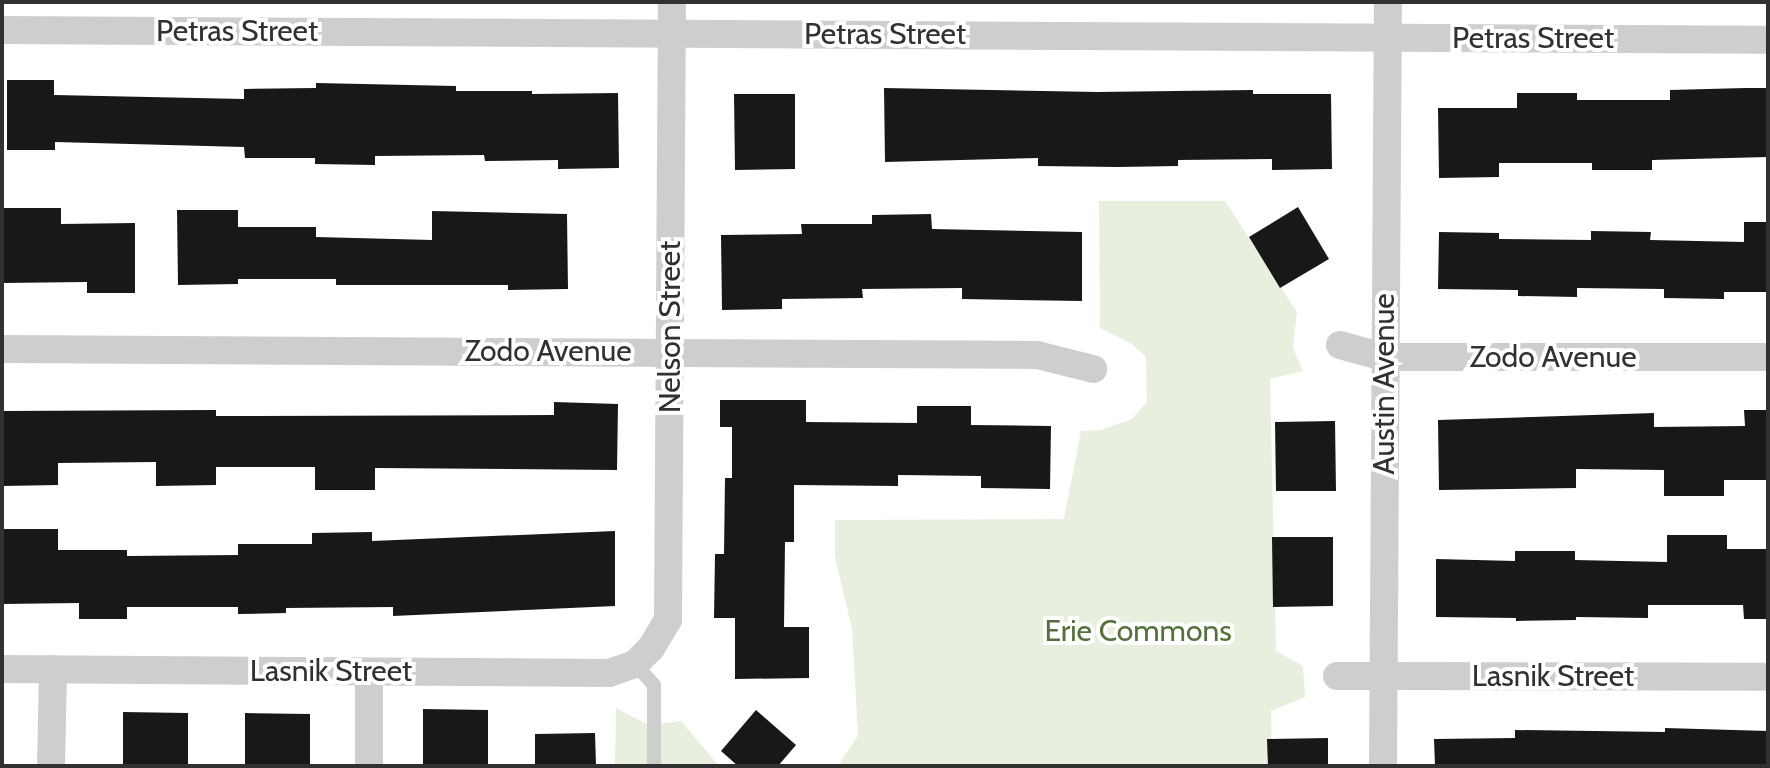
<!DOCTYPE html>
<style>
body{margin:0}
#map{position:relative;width:1770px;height:768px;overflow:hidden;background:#fff;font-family:Cabin,sans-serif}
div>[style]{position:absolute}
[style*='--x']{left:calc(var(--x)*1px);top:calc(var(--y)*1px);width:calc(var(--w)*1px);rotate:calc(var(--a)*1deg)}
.green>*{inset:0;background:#e7efdf}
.building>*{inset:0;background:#181818}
.lane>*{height:14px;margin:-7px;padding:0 7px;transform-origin:7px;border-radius:7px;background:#cecece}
.street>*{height:28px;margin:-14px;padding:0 14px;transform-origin:14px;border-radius:14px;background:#cecece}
span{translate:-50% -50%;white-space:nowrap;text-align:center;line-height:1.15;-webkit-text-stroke:8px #fff;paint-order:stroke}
.street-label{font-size:30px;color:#313131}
.park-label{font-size:30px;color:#54703b}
.frame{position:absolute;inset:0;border:4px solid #313131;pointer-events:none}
</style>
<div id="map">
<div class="green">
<i style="clip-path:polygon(1099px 201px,1225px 201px,1297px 312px,1293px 348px,1303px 371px,1270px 379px,1276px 651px,1303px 666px,1305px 697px,1271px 711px,1272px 766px,838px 766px,858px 735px,852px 629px,835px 557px,835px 520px,1064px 519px,1081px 431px,1101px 430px,1132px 419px,1147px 402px,1146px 357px,1132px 344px,1100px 328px)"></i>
<i style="clip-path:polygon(616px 708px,649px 725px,681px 721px,719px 766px,615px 766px)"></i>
</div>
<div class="building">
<i style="clip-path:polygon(7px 80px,54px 80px,54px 95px,244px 99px,244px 89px,316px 88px,316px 83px,456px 86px,456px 91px,532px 91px,532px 94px,618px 93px,619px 168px,558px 169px,558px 160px,485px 161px,484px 155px,375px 156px,375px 165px,315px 164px,315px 158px,245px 158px,244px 147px,55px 142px,55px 150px,7px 150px)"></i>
<i style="clip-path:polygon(884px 88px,1097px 92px,1253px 90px,1253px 94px,1331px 94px,1332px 169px,1272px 170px,1272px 159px,1178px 160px,1178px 166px,1118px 167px,1038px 166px,1038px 158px,885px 162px)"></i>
<i style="clip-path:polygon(1745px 88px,1768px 88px,1768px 157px,1652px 160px,1652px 170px,1592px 170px,1592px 163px,1499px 163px,1499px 177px,1439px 178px,1438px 108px,1517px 108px,1517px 93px,1577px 93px,1577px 100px,1670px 100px,1670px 90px)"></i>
<i style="clip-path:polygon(734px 94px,795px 94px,795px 169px,735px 170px)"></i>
<i style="clip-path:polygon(1298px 207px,1329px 259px,1280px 288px,1249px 237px)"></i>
<i style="clip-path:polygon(2px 208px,61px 208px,61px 224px,135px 223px,135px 293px,87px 293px,87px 282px,2px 283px)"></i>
<i style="clip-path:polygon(177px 210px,238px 210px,238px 227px,316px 227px,316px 237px,432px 240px,432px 211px,567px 214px,568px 289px,508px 290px,508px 285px,336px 285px,336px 279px,238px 279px,238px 284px,178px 285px)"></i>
<i style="clip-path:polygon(931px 214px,932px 229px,1082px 232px,1082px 301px,962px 299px,962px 288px,862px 289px,863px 298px,782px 299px,782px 309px,722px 310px,721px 235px,802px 234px,801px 224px,872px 224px,872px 215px)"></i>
<i style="clip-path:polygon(1744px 222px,1768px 222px,1768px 292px,1724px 292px,1724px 299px,1664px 298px,1664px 289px,1577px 288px,1577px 297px,1518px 296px,1518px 290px,1438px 289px,1439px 232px,1499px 233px,1499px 239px,1591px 240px,1591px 231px,1651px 232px,1650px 240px,1744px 242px)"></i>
<i style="clip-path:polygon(720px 400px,806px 400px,806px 422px,917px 423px,917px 406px,971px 406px,971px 425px,1051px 426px,1050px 489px,981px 488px,981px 476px,898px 475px,898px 486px,794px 485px,794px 542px,785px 542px,784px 627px,809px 627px,809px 678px,735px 679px,735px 618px,714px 618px,715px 554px,724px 554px,725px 478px,732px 478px,732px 427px,720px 427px)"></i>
<i style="clip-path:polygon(554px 402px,618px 404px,617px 470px,375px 468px,375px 490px,315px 490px,315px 467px,216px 467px,216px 485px,156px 486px,156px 462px,58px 463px,58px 485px,2px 486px,2px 411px,216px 410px,216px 416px,554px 415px)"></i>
<i style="clip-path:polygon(1744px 410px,1768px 410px,1768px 480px,1724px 480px,1724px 496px,1664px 496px,1664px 470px,1576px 469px,1576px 488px,1439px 490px,1438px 420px,1654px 413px,1654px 427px,1745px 426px)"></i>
<i style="clip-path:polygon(1335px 421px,1336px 491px,1276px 491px,1275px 422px)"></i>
<i style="clip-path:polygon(2px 529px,58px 529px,58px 550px,127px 550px,127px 556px,238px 555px,238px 544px,312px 544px,312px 533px,372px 532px,372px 541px,615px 531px,615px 606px,393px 616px,393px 607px,286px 608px,286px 613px,238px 614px,238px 607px,127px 607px,127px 619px,79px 619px,79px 603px,2px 604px)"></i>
<i style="clip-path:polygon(1667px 535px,1727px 535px,1727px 549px,1768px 549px,1768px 619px,1744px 619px,1743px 605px,1648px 605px,1648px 618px,1576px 617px,1576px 620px,1516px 621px,1516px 618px,1436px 617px,1436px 559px,1515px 561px,1515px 551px,1575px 551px,1575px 560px,1667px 562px)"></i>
<i style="clip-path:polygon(1272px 537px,1333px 537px,1333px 606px,1273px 607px)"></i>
<i style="clip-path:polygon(423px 709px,488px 710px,488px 766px,423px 766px)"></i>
<i style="clip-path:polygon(756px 710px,796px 745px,778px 766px,738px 766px,721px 751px)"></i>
<i style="clip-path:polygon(123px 712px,188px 713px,188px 766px,123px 766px)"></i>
<i style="clip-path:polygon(245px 713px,310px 714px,310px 766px,245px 766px)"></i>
<i style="clip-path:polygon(1665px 728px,1768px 731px,1768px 766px,1435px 766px,1434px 739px,1515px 738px,1515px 730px,1665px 732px)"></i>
<i style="clip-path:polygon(595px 733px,596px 766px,535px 766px,535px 734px)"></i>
<i style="clip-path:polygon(1328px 738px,1328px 766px,1268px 766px,1267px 739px)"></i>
</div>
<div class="lane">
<i style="--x:635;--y:664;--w:28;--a:48"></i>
<i style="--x:654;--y:685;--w:81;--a:90"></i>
</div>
<div class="street">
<i style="--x:2;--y:30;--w:1766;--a:0.32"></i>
<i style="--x:1340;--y:345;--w:46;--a:15.3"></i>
<i style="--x:1384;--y:357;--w:384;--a:0"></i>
<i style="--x:2;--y:349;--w:1035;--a:0.33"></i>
<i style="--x:1037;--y:355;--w:58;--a:14"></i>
<i style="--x:2;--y:669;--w:607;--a:0.38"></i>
<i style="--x:609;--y:673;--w:28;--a:-19"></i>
<i style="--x:635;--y:664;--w:23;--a:-45"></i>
<i style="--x:651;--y:648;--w:33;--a:-59"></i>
<i style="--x:668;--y:620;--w:618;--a:-89.63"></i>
<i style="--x:1337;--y:676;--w:431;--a:0.1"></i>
<i style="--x:51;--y:766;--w:97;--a:-88.8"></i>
<i style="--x:369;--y:766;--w:94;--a:-90"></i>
<i style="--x:1383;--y:766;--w:764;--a:-89.63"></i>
</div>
<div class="street-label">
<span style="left:237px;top:31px">Petras Street</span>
<span style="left:885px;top:34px">Petras Street</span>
<span style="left:1533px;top:38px">Petras Street</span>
<span style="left:670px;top:327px;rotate:-90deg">Nelson Street</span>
<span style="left:548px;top:351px">Zodo Avenue</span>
<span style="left:1553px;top:357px">Zodo Avenue</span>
<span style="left:1384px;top:384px;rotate:-90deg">Austin Avenue</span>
<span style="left:331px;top:671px">Lasnik Street</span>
<span style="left:1553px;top:676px">Lasnik Street</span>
</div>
<div class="park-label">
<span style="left:1138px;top:631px">Erie Commons</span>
</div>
<div class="frame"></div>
</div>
